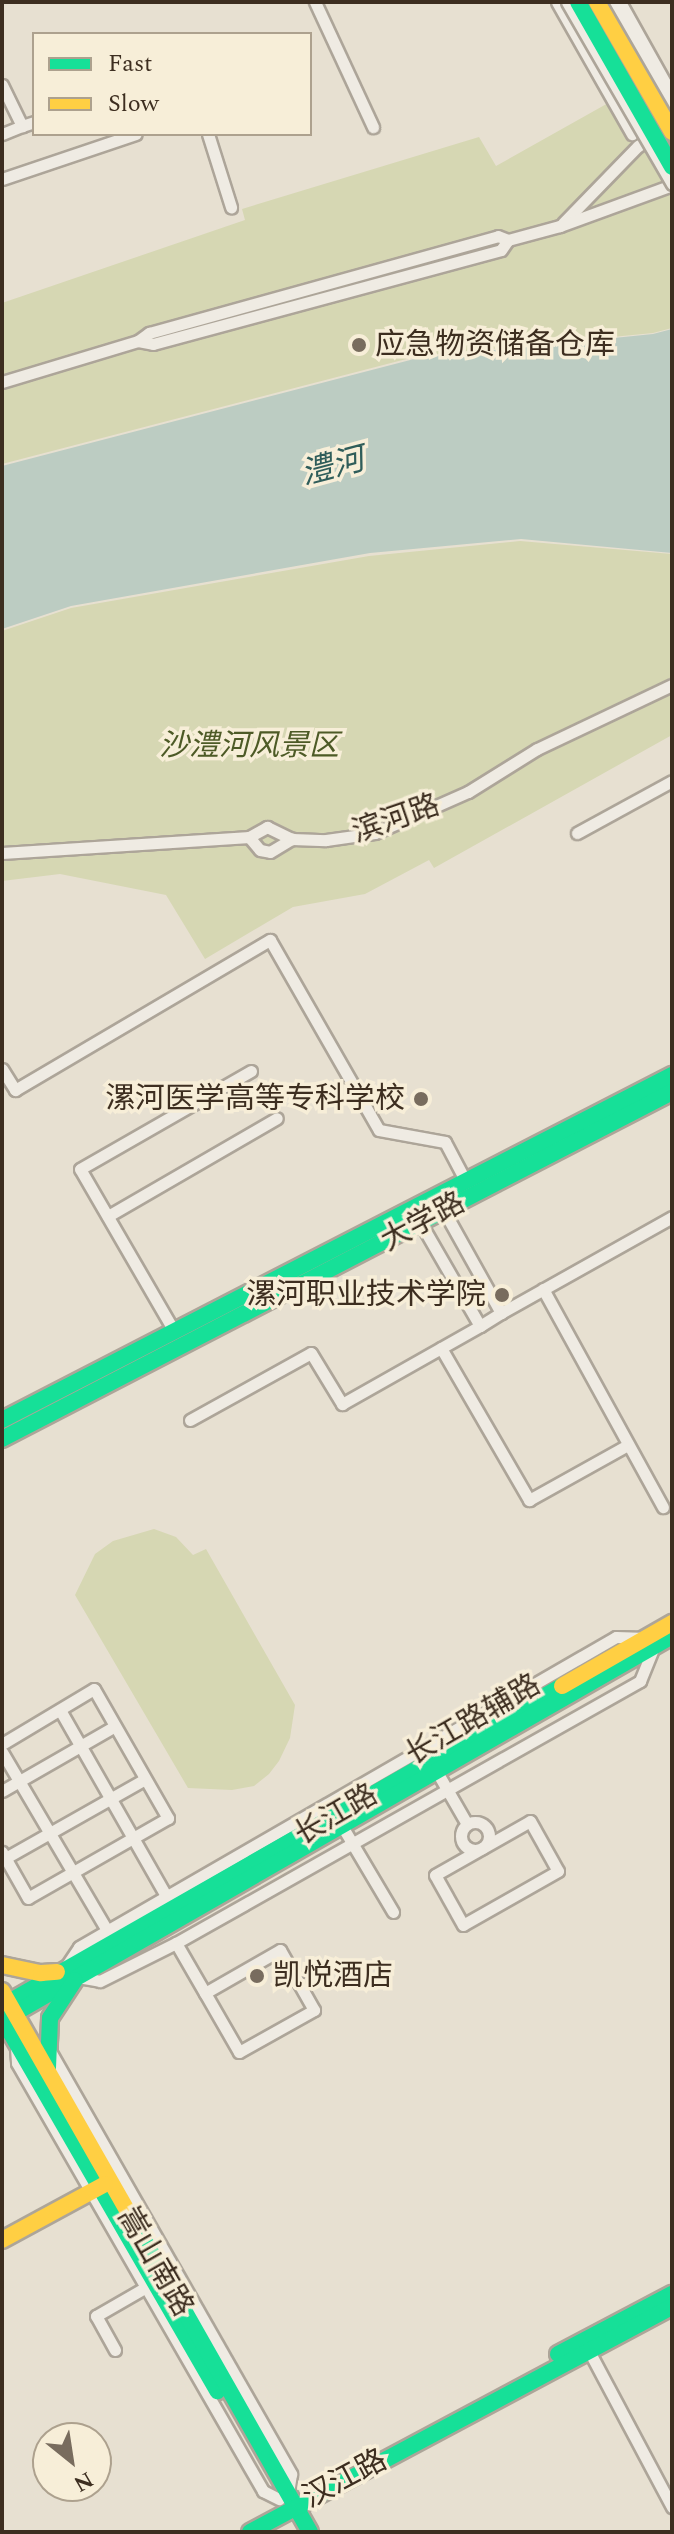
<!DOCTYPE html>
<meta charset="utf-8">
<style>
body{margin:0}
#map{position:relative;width:674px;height:2534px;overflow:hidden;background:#e7e0d1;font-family:Spectral,"Noto Sans SC",serif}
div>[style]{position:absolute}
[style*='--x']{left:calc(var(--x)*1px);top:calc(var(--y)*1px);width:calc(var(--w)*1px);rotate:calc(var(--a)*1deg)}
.green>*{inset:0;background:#d6d7b3}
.water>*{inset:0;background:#bcccc2}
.roads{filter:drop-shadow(2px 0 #ada599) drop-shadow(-2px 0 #ada599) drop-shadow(0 2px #ada599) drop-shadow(0 -2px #ada599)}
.street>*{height:11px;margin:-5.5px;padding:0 5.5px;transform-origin:5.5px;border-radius:5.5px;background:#efebe3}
.street>.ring{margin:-5.5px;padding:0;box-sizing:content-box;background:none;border:11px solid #efebe3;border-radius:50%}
.fast>*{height:16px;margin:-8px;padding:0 8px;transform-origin:8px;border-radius:8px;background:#16e098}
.slow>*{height:16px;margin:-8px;padding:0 8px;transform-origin:8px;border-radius:8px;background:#ffcf43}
.bridges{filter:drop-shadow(2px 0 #ada599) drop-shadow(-2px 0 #ada599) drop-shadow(0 2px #ada599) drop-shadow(0 -2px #ada599)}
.street-bridge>*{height:11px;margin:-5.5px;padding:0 5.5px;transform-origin:5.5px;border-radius:5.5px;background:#efebe3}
.fast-bridge>*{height:16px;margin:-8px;padding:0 8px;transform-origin:8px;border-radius:8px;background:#16e098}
.slow-bridge>*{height:16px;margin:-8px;padding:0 8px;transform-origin:8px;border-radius:8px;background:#ffcf43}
.dots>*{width:22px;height:22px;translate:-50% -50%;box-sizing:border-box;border:4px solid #f7eed8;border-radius:50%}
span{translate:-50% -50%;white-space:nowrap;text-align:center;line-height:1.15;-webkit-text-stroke:7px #f7eed8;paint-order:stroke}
.poi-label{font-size:30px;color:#3d2e20}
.left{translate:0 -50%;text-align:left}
.right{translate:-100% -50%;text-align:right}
.park-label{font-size:30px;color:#4d5a26;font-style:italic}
.street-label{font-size:30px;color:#3d2e20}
.water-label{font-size:32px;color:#2f5d5a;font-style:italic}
.frame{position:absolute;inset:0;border:4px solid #3d2e20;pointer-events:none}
.legend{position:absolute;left:32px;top:32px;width:280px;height:104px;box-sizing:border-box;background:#f7eed8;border:2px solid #ada18e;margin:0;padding:10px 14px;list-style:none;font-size:24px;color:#3d2e20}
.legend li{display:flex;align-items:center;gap:16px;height:40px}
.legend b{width:40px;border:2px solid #ada18e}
.north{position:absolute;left:32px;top:2422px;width:80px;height:80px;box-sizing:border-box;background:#f7eed8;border:2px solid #ada18e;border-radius:50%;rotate:150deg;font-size:22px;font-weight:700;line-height:32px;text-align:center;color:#3d2e20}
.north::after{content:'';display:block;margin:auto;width:28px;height:36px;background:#786c5e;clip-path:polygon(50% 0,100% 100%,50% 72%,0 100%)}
</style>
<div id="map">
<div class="green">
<i style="clip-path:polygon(610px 102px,626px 131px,672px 105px,672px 328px,653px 333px,418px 356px,2px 464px,2px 303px,245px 220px,242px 209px,479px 137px,496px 166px)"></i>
<i style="clip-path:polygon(520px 541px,672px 554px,672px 735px,434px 868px,429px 860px,365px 894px,293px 907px,205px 959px,166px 895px,60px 874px,2px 881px,2px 631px,71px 608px,369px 556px)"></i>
<i style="clip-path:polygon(154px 1529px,176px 1537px,193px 1555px,206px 1549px,295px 1705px,290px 1738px,279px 1761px,269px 1774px,254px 1786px,232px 1790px,188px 1788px,75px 1595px,95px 1554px,113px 1541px)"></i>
</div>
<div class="water">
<i style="clip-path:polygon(672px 329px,672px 553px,521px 539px,370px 553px,71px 606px,2px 629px,2px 466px,418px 358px,653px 334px)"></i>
</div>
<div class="roads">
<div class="street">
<i style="--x:315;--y:2;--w:138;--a:65.1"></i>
<i style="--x:557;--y:2;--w:152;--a:60.4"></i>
<i style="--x:609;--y:2;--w:128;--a:60.4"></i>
<i style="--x:620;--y:2;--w:107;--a:60.8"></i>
<i style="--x:2;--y:85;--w:46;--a:64"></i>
<i style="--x:22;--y:126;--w:22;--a:158"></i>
<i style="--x:22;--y:126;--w:13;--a:-18"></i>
<i style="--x:208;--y:134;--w:77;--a:72.5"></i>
<i style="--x:2;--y:179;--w:141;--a:-18.6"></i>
<i style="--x:563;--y:223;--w:107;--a:-45.8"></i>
<i style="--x:638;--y:146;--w:40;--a:-32"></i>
<i style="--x:138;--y:341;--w:15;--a:11"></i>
<i style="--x:153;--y:344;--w:360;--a:-15.1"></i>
<i style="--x:501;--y:250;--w:12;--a:-55"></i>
<i style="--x:2;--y:382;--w:142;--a:-16.8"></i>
<i style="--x:138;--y:341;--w:14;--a:-36"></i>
<i style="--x:149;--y:333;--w:362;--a:-15.5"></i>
<i style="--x:498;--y:236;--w:11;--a:22"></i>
<i style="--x:508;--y:240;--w:54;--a:-15.1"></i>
<i style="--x:560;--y:226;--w:119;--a:-20.1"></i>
<i style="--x:577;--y:833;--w:108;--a:-28.7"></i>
<i style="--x:249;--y:837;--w:17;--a:50"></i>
<i style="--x:260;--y:850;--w:10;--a:11"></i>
<i style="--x:270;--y:852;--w:26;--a:-31"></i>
<i style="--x:2;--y:853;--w:248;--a:-3.7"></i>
<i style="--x:249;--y:837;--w:21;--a:-29"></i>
<i style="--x:267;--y:827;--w:28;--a:26"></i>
<i style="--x:292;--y:839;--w:34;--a:2"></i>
<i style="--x:326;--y:840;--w:49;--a:-8.1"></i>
<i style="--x:375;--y:833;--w:102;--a:-23.8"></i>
<i style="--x:468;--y:792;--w:81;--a:-31.9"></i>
<i style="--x:537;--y:749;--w:149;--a:-25.4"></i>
<i style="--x:2;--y:1069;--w:25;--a:58"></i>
<i style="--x:15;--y:1090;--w:296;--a:-30.5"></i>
<i style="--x:270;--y:940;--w:219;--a:60.2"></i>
<i style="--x:379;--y:1130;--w:67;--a:10.3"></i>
<i style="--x:445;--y:1142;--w:43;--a:62.2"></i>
<i style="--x:444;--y:1211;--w:117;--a:60.8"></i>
<i style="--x:501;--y:1313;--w:196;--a:-29.3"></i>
<i style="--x:108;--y:1216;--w:195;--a:-30.1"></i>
<i style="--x:543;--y:1289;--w:249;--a:61.2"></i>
<i style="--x:480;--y:1326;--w:25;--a:-32"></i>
<i style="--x:174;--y:1331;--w:187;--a:-120.1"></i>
<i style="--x:80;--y:1169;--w:197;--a:-29.8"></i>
<i style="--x:441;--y:1348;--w:176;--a:59.9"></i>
<i style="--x:529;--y:1500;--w:113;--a:-29.1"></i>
<i style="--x:190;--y:1420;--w:138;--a:-29"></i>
<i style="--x:311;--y:1353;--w:60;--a:58.7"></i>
<i style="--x:342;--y:1404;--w:159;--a:-29.5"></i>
<i style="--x:480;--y:1326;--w:118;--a:-120"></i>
<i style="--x:60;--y:1710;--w:220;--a:60.3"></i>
<i style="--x:2;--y:1744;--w:107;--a:-30.9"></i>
<i style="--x:94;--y:1689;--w:149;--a:60.2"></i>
<i style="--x:168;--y:1818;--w:161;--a:150.3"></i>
<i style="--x:28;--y:1898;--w:53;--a:-119.5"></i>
<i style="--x:2;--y:1752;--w:215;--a:59.5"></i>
<i style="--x:437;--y:1772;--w:60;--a:60"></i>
<i style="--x:2;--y:1791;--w:130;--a:-29.9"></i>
<i style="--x:530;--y:1821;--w:57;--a:60.8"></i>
<i style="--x:558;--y:1871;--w:109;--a:150.4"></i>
<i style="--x:463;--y:1925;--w:57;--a:-119.2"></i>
<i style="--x:435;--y:1875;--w:109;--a:-29.6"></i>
<i class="ring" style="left:461px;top:1822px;width:17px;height:17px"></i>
<i style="--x:342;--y:1826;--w:100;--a:59.3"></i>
<i style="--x:2;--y:1860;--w:164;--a:-29.5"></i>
<i style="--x:176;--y:1943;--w:58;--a:59.9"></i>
<i style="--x:205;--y:1993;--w:68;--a:60"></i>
<i style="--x:239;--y:2052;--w:86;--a:-29.2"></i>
<i style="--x:314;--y:2010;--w:69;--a:-119.5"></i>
<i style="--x:280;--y:1950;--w:86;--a:150.2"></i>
<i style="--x:65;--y:1968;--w:25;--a:-56"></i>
<i style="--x:79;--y:1947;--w:620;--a:-30"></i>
<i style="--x:616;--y:1637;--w:30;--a:2"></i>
<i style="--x:78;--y:1977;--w:22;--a:10"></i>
<i style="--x:100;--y:1981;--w:85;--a:-26.6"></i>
<i style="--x:176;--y:1943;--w:533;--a:-29.45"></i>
<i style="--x:640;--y:1681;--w:37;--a:-68"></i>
<i style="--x:16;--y:2048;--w:15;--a:86"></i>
<i style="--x:17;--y:2063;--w:494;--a:60.1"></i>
<i style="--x:263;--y:2491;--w:18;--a:27"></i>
<i style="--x:50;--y:2051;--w:487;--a:60.3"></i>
<i style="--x:291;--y:2474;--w:19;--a:99"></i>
<i style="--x:115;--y:2350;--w:39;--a:-119"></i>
<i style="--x:96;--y:2316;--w:62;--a:-29.9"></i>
<i style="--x:589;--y:2351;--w:177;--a:62"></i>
</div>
<div class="fast">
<i style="--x:2;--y:1420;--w:754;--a:-27.25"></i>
<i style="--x:2;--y:1439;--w:755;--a:-27.38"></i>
<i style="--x:2;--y:2011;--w:11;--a:-52"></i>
<i style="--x:9;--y:2002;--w:637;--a:-29.74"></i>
<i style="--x:2;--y:2014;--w:13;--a:-4"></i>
<i style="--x:15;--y:2013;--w:757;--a:-29.85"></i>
<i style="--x:2;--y:2018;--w:431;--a:60"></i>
<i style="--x:48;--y:2068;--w:50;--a:-87.7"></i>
<i style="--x:50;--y:2018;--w:45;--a:-56.7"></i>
<i style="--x:135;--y:2224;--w:354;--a:60.4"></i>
<i style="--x:558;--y:2354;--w:129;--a:-27.8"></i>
<i style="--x:250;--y:2532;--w:478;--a:-28.1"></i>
</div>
<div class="slow">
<i style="--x:562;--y:1686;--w:127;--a:-29.8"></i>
<i style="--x:2;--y:1965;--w:40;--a:12"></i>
<i style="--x:41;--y:1973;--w:16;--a:-4"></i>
<i style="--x:2;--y:1991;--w:268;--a:60.3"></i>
<i style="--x:2;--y:2240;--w:117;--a:-28.5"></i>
</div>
</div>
<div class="bridges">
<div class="street-bridge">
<i style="--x:567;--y:2;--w:210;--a:60"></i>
</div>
<div class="fast-bridge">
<i style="--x:578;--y:2;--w:190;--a:60.3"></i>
</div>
<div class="slow-bridge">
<i style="--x:597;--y:2;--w:150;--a:60"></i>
</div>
</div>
<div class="dots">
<i style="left:359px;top:345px;background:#786c5e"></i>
<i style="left:421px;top:1099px;background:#786c5e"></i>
<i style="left:502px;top:1295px;background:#786c5e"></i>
<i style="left:257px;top:1976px;background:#786c5e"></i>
</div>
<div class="poi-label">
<span class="left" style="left:375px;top:345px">应急物资储备仓库</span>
<span class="right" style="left:405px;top:1099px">漯河医学高等专科学校</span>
<span class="right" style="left:486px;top:1295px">漯河职业技术学院</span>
<span class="left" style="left:273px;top:1976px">凯悦酒店</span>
</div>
<div class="park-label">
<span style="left:249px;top:746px">沙澧河风景区</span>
</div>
<div class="street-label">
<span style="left:396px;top:819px;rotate:-19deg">滨河路</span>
<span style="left:423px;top:1222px;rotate:-28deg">大学路</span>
<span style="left:473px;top:1720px;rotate:-30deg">长江路辅路</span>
<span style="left:336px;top:1815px;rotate:-30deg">长江路</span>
<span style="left:155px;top:2262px;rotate:60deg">嵩山南路</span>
<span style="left:345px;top:2479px;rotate:-28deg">汉江路</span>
</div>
<div class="water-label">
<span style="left:333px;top:468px;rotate:-15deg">澧河</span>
</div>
<div class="frame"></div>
<ul class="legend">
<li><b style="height:10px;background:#16e098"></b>Fast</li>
<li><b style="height:10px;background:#ffcf43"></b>Slow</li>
</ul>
<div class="north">N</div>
</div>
